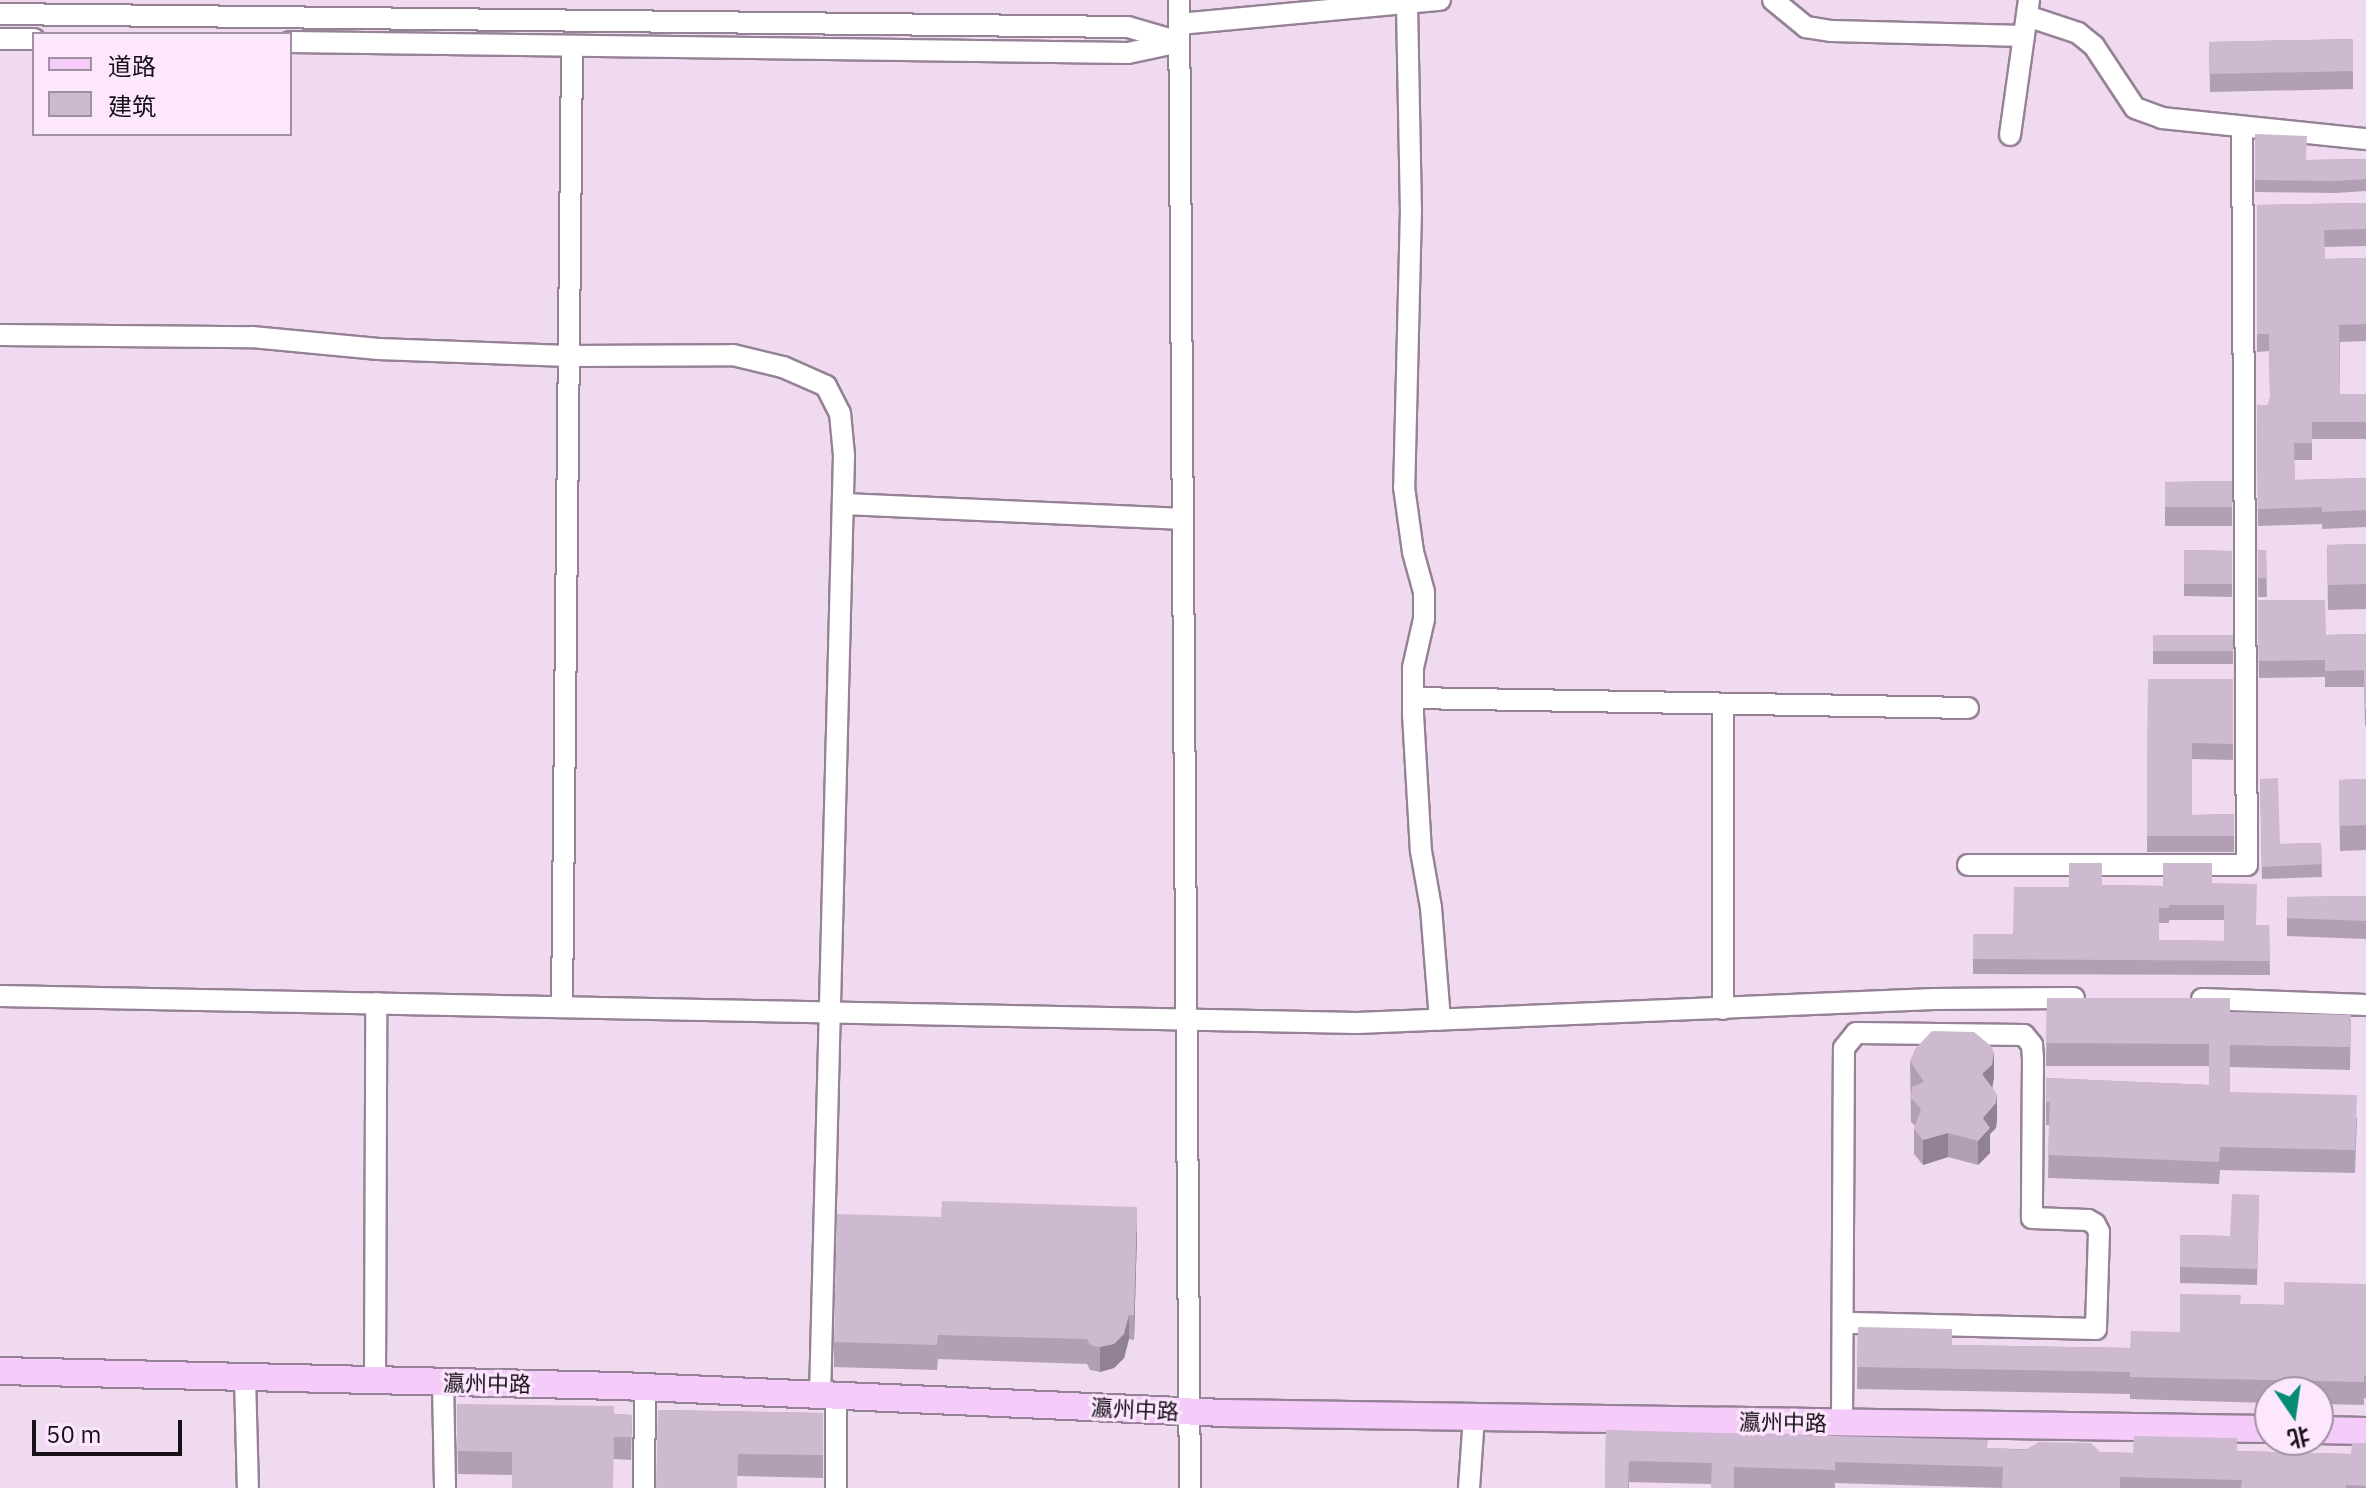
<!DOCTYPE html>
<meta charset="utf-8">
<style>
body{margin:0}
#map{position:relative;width:2366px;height:1488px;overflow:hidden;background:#efdaf0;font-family:"IBM Plex Sans","Noto Sans SC",sans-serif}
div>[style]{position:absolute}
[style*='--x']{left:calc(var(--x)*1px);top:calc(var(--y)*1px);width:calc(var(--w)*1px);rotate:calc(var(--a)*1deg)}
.roads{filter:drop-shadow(2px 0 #968297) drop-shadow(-2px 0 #968297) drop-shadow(0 2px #968297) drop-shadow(0 -2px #968297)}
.minor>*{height:20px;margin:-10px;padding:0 10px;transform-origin:10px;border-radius:10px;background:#fff}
.major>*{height:26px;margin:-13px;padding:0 13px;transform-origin:13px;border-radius:13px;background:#f5cbfa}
.wall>*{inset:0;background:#b1a0b3}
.shaded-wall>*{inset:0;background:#908292}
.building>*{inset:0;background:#cebad0}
span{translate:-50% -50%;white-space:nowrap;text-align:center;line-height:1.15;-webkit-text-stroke:6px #fce7fe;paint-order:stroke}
.street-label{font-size:22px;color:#171018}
.legend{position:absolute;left:32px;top:32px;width:260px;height:104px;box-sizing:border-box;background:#fce7fe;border:2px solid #a091a2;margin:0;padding:10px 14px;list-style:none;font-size:24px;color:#171018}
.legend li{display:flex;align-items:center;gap:16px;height:40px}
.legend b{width:40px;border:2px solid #a091a2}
.north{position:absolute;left:2254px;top:1376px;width:80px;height:80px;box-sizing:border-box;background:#fce7fe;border:2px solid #a091a2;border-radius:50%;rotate:167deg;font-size:22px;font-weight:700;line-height:32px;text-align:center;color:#171018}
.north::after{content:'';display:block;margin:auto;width:28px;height:36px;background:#058c72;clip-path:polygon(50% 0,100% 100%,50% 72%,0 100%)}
.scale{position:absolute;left:32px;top:1420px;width:150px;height:36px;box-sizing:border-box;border:4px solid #171018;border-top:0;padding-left:10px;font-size:24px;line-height:28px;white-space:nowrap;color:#171018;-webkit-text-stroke:6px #fce7fe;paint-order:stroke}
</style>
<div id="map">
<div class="roads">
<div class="minor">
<i style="--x:1179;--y:0;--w:1488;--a:89.58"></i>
<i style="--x:1773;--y:0;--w:43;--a:39.3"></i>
<i style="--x:1806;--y:27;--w:26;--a:9"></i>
<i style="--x:1832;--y:31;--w:192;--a:1.5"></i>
<i style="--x:1407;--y:5;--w:204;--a:88.9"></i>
<i style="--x:1411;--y:209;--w:278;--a:91.4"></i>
<i style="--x:1404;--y:487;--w:66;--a:82.1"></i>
<i style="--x:1413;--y:552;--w:41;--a:74.6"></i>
<i style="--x:1424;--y:592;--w:27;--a:90"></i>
<i style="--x:1424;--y:619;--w:50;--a:102.7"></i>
<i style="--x:1413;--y:668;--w:46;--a:90"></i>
<i style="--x:1413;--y:714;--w:137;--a:86.7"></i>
<i style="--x:1421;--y:851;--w:58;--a:80"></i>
<i style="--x:1431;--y:908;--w:112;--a:85.4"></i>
<i style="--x:0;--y:14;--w:1128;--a:0.66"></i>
<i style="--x:1128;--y:27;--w:53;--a:16.4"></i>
<i style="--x:2027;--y:16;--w:54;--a:18.4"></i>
<i style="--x:2078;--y:33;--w:21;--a:39"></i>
<i style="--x:2094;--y:46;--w:74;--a:56.5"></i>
<i style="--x:2135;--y:108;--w:29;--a:20"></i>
<i style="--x:2162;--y:118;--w:205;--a:5.9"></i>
<i style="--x:1179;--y:24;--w:262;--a:-5.3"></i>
<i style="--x:0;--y:39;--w:34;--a:0"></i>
<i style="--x:290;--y:42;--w:838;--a:0.75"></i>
<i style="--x:1128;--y:53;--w:48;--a:-12"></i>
<i style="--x:2010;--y:135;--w:136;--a:-82"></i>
<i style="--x:0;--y:335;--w:252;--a:0.5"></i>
<i style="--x:252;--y:337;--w:127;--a:5.4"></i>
<i style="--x:378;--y:349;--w:191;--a:2.1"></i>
<i style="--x:569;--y:356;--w:164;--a:-0.3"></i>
<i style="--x:733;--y:355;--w:51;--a:13.5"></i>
<i style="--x:783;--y:367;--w:47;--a:23.8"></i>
<i style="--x:826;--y:386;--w:30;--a:63"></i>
<i style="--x:840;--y:413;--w:42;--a:84.6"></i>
<i style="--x:844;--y:455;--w:940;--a:91.46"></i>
<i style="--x:843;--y:504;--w:337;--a:2.5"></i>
<i style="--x:1413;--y:698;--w:555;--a:1.03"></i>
<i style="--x:1723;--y:704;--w:305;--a:90"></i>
<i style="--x:1968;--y:865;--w:279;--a:0"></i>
<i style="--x:2247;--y:865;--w:737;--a:-90.39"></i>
<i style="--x:0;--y:996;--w:1357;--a:1.14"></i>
<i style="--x:1357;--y:1023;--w:577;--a:-2.38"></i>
<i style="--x:1934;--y:999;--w:140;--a:-0.4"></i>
<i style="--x:2202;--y:999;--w:164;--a:2.1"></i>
<i style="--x:562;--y:1007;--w:961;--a:-89.4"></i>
<i style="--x:245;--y:1377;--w:111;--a:88.5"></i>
<i style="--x:375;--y:1380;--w:377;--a:-89.8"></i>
<i style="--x:443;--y:1382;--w:106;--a:88.9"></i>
<i style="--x:836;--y:1396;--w:92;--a:90"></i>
<i style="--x:1842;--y:1423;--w:375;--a:-89.7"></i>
<i style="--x:1844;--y:1048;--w:19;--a:-51"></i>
<i style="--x:1856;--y:1033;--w:168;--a:0.7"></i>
<i style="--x:2024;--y:1035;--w:13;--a:51"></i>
<i style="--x:2032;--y:1045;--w:13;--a:86"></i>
<i style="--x:2033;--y:1058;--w:160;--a:90.4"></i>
<i style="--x:2032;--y:1218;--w:56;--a:2"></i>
<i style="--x:2088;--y:1220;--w:8;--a:30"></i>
<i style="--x:2095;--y:1224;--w:9;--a:63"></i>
<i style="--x:2099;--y:1232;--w:97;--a:91.8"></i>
<i style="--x:2096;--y:1329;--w:253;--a:-178.6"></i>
<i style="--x:644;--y:1488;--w:101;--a:-89.4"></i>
<i style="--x:1469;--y:1488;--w:71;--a:-86"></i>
</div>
<div class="major">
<i style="--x:0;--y:1371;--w:620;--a:1.39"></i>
<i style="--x:620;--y:1386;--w:604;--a:2.56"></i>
<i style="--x:1223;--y:1413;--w:1047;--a:0.88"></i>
<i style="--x:2318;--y:1430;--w:48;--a:1.2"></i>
</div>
</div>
<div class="wall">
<i style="clip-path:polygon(2353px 39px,2353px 89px,2210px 92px,2209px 42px)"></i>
<i style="clip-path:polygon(2255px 134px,2307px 160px,2366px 159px,2366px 191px,2336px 193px,2255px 192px)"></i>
<i style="clip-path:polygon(2366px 203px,2366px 246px,2324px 247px,2325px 259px,2366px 258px,2366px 341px,2340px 342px,2340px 394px,2366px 394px,2366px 439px,2312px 439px,2312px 460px,2294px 460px,2295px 480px,2366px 478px,2366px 527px,2322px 529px,2322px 524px,2258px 526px,2257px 405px,2268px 405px,2270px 397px,2269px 351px,2257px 352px,2257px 205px)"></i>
<i style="clip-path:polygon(2232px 481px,2232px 526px,2165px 526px,2165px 482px)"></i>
<i style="clip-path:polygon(2366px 544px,2366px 609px,2328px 610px,2327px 545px)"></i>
<i style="clip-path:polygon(2184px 550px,2232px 551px,2232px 597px,2184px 596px)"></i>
<i style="clip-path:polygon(2258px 550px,2266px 550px,2267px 597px,2258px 597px)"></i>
<i style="clip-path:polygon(2258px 600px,2326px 635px,2366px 634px,2366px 726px,2365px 726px,2364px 687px,2325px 687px,2325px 677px,2259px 678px)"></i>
<i style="clip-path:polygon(2153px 635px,2233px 635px,2233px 664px,2153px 664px)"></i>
<i style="clip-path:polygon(2148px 679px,2233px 679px,2233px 760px,2192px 759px,2192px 815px,2234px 814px,2234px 852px,2147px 852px)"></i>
<i style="clip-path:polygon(2260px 779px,2280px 844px,2321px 843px,2322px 877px,2262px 879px)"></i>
<i style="clip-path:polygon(2366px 779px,2366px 850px,2340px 851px,2339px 780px)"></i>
<i style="clip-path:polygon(evenodd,2212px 883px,2256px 925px,2269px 925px,2270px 975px,1973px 974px,1973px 934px,2013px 934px,2069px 887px,2102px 885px,2163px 886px,2212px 883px,2169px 920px,2224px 920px,2224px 941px,2159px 940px,2159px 923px,2169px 923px,2169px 920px)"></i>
<i style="clip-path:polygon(2366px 896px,2366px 939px,2287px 936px,2287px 897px)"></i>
<i style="clip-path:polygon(2047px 998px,2230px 1012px,2351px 1015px,2350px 1070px,2230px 1067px,2230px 1092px,2357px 1118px,2355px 1173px,2220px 1170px,2219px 1184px,2048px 1178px,2049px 1125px,2046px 1125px,2046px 1078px,2209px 1085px,2209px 1066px,2046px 1066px)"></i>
<i style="clip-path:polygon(1910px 1061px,1994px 1077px,1992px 1088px,1997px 1119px,1996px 1128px,1990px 1134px,1990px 1153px,1978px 1165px,1948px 1157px,1923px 1165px,1914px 1154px,1914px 1129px,1915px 1126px,1911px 1122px)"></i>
<i style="clip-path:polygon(2259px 1195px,2257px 1285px,2180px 1283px,2180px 1235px,2230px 1236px)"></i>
<i style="clip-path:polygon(1137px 1232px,1134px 1340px,1129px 1339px,1124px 1358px,1114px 1368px,1100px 1372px,1090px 1370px,1087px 1364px,938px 1359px,937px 1370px,834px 1367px,834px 1342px)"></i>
<i style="clip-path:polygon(2366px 1284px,2366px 1398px,2364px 1398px,2364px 1405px,2318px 1404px,2318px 1392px,2270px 1392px,2270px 1403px,2130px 1399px,2130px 1394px,1857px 1389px,1858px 1327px,1952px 1345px,2130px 1348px,2180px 1332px,2241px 1304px,2284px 1305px)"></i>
<i style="clip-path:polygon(457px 1404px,632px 1415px,631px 1460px,614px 1459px,512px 1475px,458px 1474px)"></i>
<i style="clip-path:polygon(658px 1410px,823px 1413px,823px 1478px,738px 1476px)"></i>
<i style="clip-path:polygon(1606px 1430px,1988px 1448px,2133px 1453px,2237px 1451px,2351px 1454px,2366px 1443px,2366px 1488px,2002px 1488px,1835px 1483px,1835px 1488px,1711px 1488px,1711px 1484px,1629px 1482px,1629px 1488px,1605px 1488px)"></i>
</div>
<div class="shaded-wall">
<i style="clip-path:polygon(1994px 1052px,1994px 1077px,1992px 1090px,1982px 1074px)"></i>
<i style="clip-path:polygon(1997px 1094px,1997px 1119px,1996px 1128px,1990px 1134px,1990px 1153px,1978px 1165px,1978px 1141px,1983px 1118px)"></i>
<i style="clip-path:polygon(1948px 1133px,1948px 1157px,1923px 1165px,1923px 1140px)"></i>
<i style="clip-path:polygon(1137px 1207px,1137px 1232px,1134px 1340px,1134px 1315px)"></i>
<i style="clip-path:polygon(1129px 1315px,1129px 1339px,1124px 1358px,1114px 1368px,1100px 1372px,1100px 1347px)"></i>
</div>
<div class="building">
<i style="clip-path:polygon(2353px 39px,2353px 71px,2210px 74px,2209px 42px)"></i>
<i style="clip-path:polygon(2255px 134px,2307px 136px,2306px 160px,2366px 159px,2366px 179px,2336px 181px,2255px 180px)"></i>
<i style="clip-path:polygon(2366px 203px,2366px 229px,2324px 230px,2325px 259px,2366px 258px,2366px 324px,2339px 325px,2340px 394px,2366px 394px,2366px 422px,2312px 422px,2312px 443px,2294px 443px,2295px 480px,2366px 478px,2366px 510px,2322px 512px,2322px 507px,2258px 509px,2257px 405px,2268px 405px,2270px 397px,2269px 334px,2257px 334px,2257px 205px)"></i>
<i style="clip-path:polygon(2232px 481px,2232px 507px,2165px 507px,2165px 482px)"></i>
<i style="clip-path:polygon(2366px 544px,2366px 584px,2328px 585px,2327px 545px)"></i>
<i style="clip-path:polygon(2184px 550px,2232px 551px,2232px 584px,2184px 584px)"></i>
<i style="clip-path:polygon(2258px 550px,2266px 550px,2267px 578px,2258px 578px)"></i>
<i style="clip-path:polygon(2258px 600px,2325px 600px,2326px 635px,2366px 634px,2366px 709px,2365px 709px,2364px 670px,2325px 671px,2325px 660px,2259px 661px)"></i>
<i style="clip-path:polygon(2153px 635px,2233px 635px,2233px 651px,2153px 651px)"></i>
<i style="clip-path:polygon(2148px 679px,2233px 679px,2233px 744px,2192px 743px,2192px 815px,2234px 814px,2234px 836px,2147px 836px)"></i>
<i style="clip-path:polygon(2278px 778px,2280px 844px,2321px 843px,2322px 864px,2262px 867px,2260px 779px)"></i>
<i style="clip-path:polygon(2366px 779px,2366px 825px,2340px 826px,2339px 780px)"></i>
<i style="clip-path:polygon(evenodd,2069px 863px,2102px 863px,2102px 885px,2163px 886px,2163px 863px,2212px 863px,2212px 883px,2257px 884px,2256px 925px,2269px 925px,2270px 961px,1973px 959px,1973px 934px,2013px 934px,2014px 887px,2069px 887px,2069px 863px,2169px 905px,2224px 905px,2224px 941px,2159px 940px,2159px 908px,2169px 908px,2169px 905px)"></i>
<i style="clip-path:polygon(2366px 896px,2366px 921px,2287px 918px,2287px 897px)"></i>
<i style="clip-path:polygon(2047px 998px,2230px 998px,2230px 1012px,2351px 1015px,2350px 1047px,2230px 1045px,2230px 1092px,2357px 1095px,2355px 1150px,2220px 1147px,2219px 1162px,2048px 1155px,2050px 1102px,2046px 1102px,2046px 1078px,2209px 1085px,2209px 1044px,2046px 1043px)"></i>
<i style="clip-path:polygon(1932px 1031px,1974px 1032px,1991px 1046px,1994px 1052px,1992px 1065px,1982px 1074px,1997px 1094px,1996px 1103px,1983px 1118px,1990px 1128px,1978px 1141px,1948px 1133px,1923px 1140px,1914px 1129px,1921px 1109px,1911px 1098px,1912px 1087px,1924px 1082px,1910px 1061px,1915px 1049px)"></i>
<i style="clip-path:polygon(2232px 1194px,2259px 1195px,2257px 1269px,2180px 1267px,2180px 1235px,2230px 1236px)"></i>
<i style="clip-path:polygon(942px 1201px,1137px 1207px,1134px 1315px,1129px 1315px,1124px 1334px,1114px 1344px,1100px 1347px,1090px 1345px,1087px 1339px,938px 1335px,937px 1345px,834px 1342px,837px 1214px,941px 1217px)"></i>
<i style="clip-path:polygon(2284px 1282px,2366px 1284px,2366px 1376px,2364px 1375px,2364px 1382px,2130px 1377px,2130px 1372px,1857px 1367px,1858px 1327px,1952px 1329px,1952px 1345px,2130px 1348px,2131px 1331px,2180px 1332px,2180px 1294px,2241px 1295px,2240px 1304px,2284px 1305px)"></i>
<i style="clip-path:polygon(457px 1404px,614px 1406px,614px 1414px,632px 1415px,631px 1437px,614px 1437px,613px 1488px,512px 1488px,512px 1452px,458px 1451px)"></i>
<i style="clip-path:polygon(658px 1410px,823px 1413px,823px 1455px,738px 1454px,737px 1488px,656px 1488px)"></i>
<i style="clip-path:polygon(1606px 1430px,1988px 1440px,1987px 1448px,2025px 1450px,2039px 1442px,2091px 1443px,2100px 1452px,2133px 1453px,2134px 1436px,2237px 1438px,2237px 1451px,2351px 1454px,2352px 1443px,2366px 1443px,2366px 1486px,2346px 1485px,2346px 1488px,2241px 1488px,2242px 1480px,2120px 1477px,2120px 1488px,2002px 1488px,2003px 1467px,1835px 1462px,1835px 1470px,1734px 1467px,1734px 1488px,1711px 1488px,1712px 1463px,1629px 1461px,1628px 1488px,1605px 1488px)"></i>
</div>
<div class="street-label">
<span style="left:487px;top:1383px;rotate:1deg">瀛州中路</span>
<span style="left:1135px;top:1409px;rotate:3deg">瀛州中路</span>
<span style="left:1783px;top:1422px;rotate:1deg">瀛州中路</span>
</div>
<ul class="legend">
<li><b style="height:10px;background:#f5cbfa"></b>道路</li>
<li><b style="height:22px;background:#cebad0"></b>建筑</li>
</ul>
<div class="north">北</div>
<div class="scale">50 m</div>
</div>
